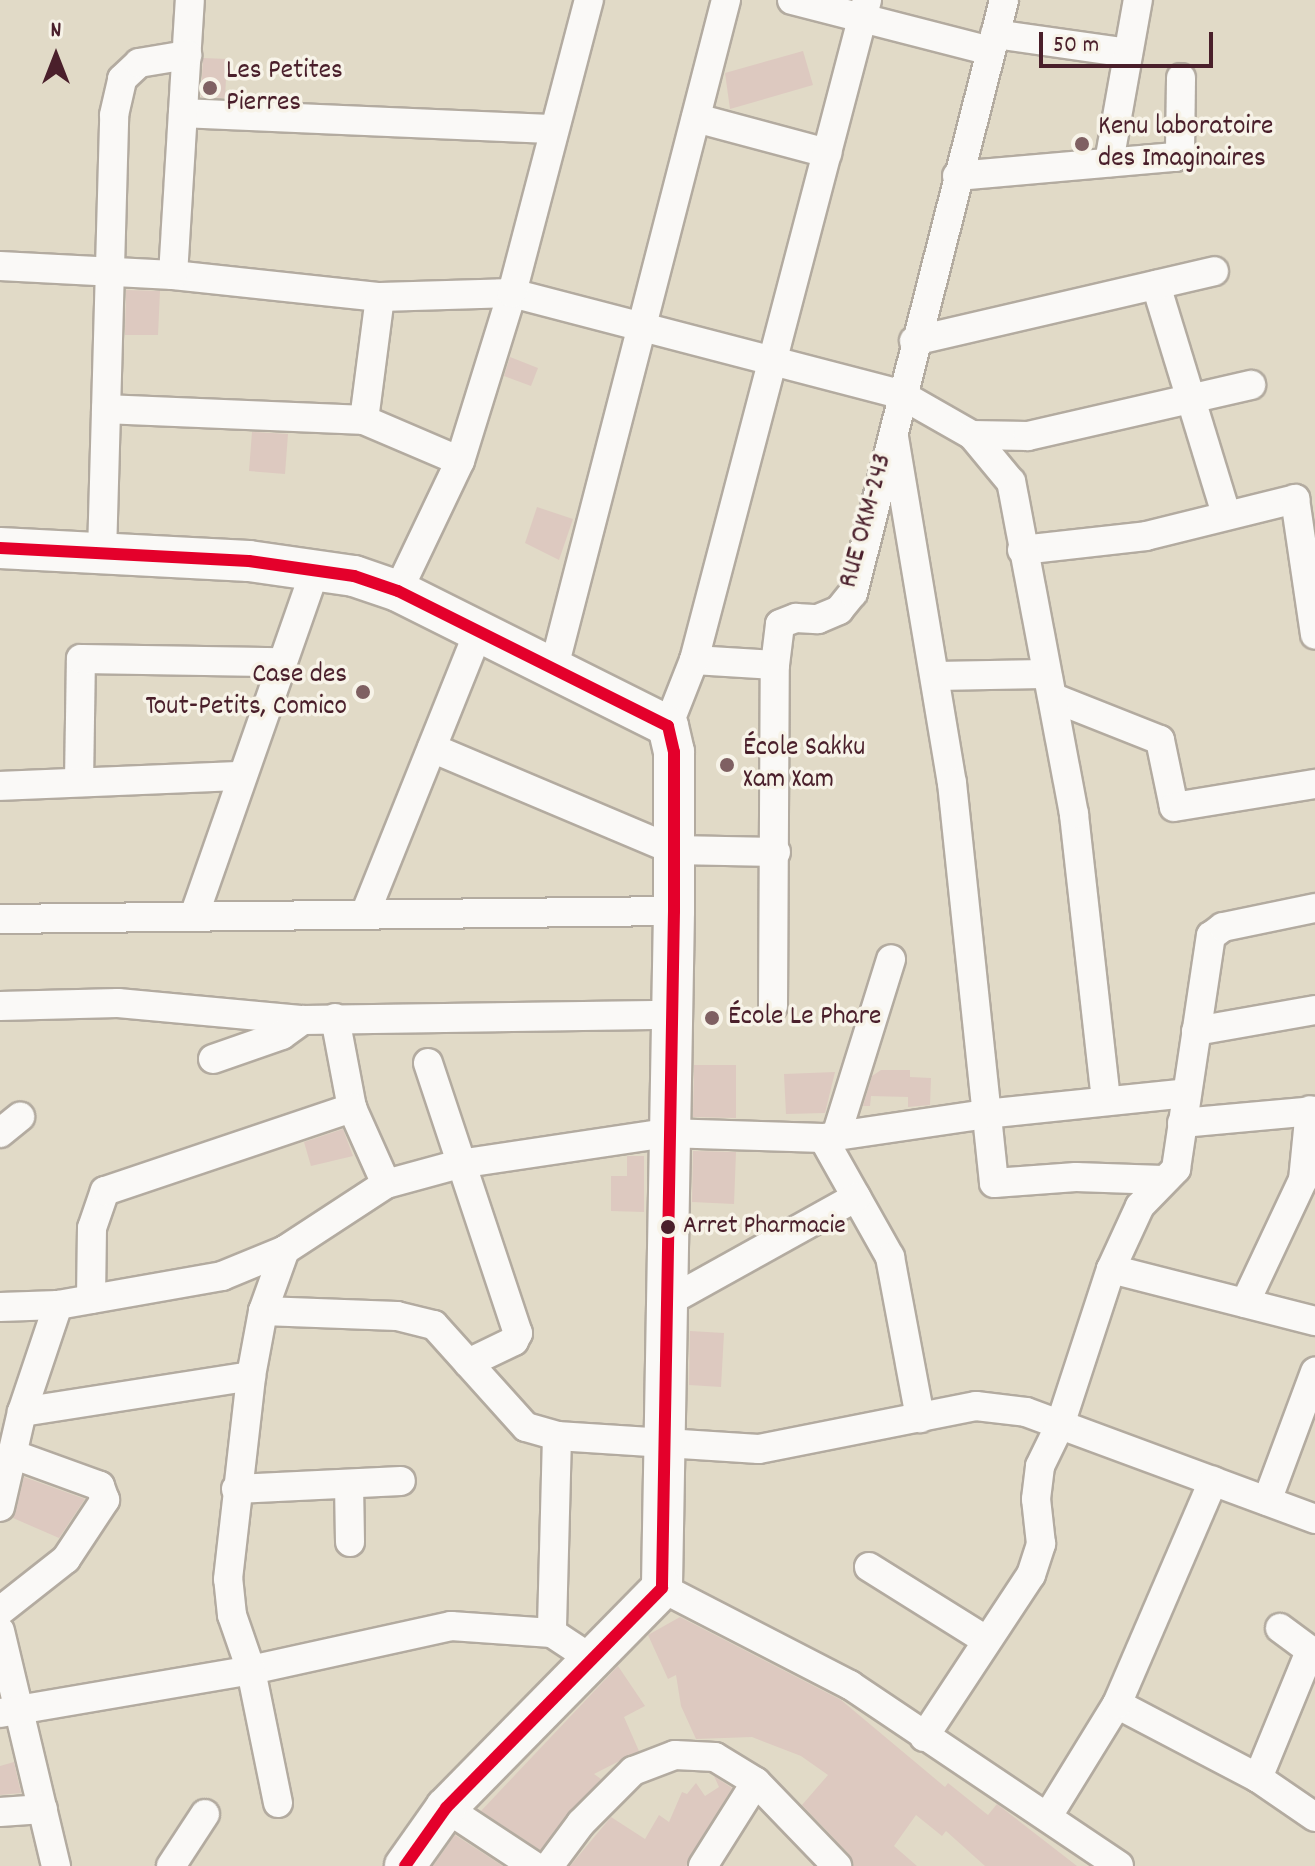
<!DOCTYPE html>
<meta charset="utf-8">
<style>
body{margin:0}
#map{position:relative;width:1315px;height:1866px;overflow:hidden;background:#e1dac7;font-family:Dekko,sans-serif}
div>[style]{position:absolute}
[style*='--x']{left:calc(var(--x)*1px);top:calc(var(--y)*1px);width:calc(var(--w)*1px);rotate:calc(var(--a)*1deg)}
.building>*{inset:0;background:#ddc9c0}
.roads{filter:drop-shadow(2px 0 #b3aba0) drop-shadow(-2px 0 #b3aba0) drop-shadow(0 2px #b3aba0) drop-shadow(0 -2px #b3aba0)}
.street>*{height:28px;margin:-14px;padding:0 14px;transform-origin:14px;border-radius:14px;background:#faf9f7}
.secondary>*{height:40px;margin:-20px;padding:0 20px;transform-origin:20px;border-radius:20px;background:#faf9f7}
.bus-1>*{height:12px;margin:-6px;padding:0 6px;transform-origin:6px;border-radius:6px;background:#e4002b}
.dots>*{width:22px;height:22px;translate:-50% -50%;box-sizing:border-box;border:4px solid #f7f3e8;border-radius:50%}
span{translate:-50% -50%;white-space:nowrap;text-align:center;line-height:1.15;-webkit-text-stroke:7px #f7f3e8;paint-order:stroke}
.bus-label{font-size:26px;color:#4a1f2b}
.left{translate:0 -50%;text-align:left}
.poi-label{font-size:28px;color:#4a1f2b}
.right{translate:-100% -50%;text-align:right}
.street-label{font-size:28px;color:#4a1f2b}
.north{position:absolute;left:16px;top:16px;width:80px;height:80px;-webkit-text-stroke:6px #f7f3e8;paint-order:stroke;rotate:0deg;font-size:22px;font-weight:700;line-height:32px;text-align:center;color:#4a1f2b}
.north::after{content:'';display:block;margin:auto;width:28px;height:36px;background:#4a1f2b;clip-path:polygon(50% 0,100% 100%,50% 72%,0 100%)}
.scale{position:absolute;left:1039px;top:32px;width:174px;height:36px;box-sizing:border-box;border:4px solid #4a1f2b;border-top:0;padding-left:10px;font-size:24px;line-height:28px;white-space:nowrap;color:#4a1f2b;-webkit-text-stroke:6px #f7f3e8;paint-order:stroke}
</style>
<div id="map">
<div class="building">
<i style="clip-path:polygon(803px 51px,813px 85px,730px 109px,725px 73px)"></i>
<i style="clip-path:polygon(203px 58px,227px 59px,225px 98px,201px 97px)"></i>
<i style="clip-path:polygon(126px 290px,160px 291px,158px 335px,125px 335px)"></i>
<i style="clip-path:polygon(510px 357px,538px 368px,531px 386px,504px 376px)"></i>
<i style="clip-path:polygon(252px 432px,288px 434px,285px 474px,249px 471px)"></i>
<i style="clip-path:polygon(537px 507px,573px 519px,559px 560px,525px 543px)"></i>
<i style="clip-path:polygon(694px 1065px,736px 1065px,736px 1118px,693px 1117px)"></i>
<i style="clip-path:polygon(881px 1070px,910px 1070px,910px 1077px,931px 1078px,930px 1105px,908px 1107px,908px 1097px,871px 1096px,870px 1106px,863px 1106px,872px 1076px)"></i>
<i style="clip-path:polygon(835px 1072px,825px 1113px,786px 1114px,784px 1074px)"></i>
<i style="clip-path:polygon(343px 1129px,353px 1156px,311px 1166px,304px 1142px)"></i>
<i style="clip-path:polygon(693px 1151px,736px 1152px,734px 1204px,692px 1202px)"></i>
<i style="clip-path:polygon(627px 1156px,644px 1156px,644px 1212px,611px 1211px,611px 1176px,627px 1176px)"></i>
<i style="clip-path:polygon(690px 1331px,724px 1333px,721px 1387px,689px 1385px)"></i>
<i style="clip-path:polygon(24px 1477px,85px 1499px,59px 1538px,13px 1518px)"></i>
<i style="clip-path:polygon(680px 1617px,841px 1700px,945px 1787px,948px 1783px,988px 1815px,997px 1804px,1077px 1866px,985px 1866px,946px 1831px,942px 1836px,916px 1815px,894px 1846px,917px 1866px,854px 1866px,849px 1854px,802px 1805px,828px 1775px,801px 1756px,752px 1737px,696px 1739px,681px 1706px,676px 1675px,668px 1679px,648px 1635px)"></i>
<i style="clip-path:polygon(618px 1666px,645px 1706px,624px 1717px,639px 1751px,594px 1774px,601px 1779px,540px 1850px,481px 1811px)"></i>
<i style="clip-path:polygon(14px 1762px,21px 1793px,0 1795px,0 1766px)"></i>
<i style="clip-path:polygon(714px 1776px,732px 1788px,686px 1866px,570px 1866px,611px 1817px,645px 1839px,659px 1815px,669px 1822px,682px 1792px,687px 1794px,696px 1783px,705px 1796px,719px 1787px)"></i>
<i style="clip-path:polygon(455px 1835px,503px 1866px,433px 1866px)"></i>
</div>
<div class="roads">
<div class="street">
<i style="--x:792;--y:0;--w:204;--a:14.4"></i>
<i style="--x:995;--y:34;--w:134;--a:8.1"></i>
<i style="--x:183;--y:113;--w:371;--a:2.5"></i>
<i style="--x:696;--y:118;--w:136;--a:15"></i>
<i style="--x:1109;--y:162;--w:165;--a:-79.9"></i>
<i style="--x:957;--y:176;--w:219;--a:-5"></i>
<i style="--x:1175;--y:157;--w:8;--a:-50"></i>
<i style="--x:1180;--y:151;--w:73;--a:-89.2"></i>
<i style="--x:0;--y:266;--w:173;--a:3"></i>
<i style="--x:173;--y:275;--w:208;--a:6.1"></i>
<i style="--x:380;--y:297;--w:132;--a:-1.7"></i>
<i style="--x:512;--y:293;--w:401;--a:14.6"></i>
<i style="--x:900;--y:394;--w:83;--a:29.7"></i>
<i style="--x:173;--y:275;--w:276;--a:-86.5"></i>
<i style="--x:1156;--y:285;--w:239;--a:73"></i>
<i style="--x:914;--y:341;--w:308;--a:-13.1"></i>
<i style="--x:106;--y:409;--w:258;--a:2.4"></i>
<i style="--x:364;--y:420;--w:104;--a:23.1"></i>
<i style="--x:364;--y:420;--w:124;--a:-82.6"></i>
<i style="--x:894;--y:437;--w:351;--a:80.5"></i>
<i style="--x:952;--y:783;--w:402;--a:84"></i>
<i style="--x:994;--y:1183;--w:82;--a:-4.2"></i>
<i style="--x:1076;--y:1177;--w:87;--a:2"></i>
<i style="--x:1022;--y:550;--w:125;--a:-6.4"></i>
<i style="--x:1146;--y:536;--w:154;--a:-13.9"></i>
<i style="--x:1295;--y:499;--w:137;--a:81.6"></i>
<i style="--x:102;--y:554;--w:439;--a:-88.4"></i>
<i style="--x:114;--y:115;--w:37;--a:-77"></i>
<i style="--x:122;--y:79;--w:23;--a:-43"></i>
<i style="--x:139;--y:63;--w:49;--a:-9.5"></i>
<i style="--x:398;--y:591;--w:144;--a:-64.5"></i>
<i style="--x:460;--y:461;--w:176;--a:-72.8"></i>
<i style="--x:512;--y:293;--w:303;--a:-75.3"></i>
<i style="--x:694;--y:660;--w:81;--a:3.5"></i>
<i style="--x:554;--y:667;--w:689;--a:-75.54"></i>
<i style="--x:936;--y:676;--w:108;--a:-1.1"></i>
<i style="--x:1054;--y:698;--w:114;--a:21.6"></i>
<i style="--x:1160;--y:740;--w:68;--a:78.2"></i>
<i style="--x:1174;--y:807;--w:143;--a:-9.3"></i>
<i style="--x:668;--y:726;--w:71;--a:-68.5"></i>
<i style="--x:694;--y:660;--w:682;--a:-75.31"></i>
<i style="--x:432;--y:748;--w:263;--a:22.9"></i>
<i style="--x:674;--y:850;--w:102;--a:1.1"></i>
<i style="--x:79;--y:782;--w:123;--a:-89.1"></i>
<i style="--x:81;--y:659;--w:201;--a:0.9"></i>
<i style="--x:0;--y:786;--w:242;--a:-2.4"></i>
<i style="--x:365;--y:914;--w:306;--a:-68.1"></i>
<i style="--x:194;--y:916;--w:370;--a:-70.7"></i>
<i style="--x:0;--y:919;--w:674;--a:-0.68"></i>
<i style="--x:0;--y:1006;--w:118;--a:-1.5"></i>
<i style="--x:118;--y:1003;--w:186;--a:5.3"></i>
<i style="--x:303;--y:1020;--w:368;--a:-0.8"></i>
<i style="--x:773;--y:1006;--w:341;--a:-89.7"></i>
<i style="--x:775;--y:665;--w:41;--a:-83"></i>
<i style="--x:780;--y:624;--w:17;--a:-21"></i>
<i style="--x:796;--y:618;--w:22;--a:3"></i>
<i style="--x:818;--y:619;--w:23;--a:-23"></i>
<i style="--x:839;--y:610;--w:22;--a:-51"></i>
<i style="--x:853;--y:593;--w:612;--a:-75.71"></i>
<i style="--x:335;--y:1018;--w:92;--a:79.3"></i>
<i style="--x:352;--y:1108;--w:83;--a:65.9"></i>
<i style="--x:1196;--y:1031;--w:121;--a:-10"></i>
<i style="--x:213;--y:1059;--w:73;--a:-19.2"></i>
<i style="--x:282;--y:1035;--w:26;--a:-36"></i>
<i style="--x:428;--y:1063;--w:285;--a:71.6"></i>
<i style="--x:518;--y:1333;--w:9;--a:117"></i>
<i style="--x:514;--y:1341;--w:51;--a:154.4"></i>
<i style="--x:1106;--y:1100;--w:288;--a:-96.4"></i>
<i style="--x:1074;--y:814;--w:338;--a:-100.7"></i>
<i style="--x:1011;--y:482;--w:61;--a:-129.7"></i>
<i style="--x:972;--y:435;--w:56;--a:1"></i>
<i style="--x:1028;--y:436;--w:229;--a:-12.9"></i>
<i style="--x:1182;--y:1123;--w:134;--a:-5.2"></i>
<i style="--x:0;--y:1133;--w:26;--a:-39"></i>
<i style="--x:836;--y:1136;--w:185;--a:-72.7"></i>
<i style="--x:823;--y:1138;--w:137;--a:60.6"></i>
<i style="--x:890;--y:1257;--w:164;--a:79.4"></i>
<i style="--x:1111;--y:1269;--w:211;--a:14.3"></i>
<i style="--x:91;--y:1299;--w:71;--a:-89.2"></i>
<i style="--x:92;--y:1228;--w:39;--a:-71"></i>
<i style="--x:105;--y:1191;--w:261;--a:-18.6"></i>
<i style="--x:1245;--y:1303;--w:136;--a:-64.8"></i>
<i style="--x:1303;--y:1180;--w:70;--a:-84.3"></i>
<i style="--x:664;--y:1304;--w:220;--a:-29.1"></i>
<i style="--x:0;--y:1307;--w:58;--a:-2"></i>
<i style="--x:58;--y:1305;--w:167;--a:-10"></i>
<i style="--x:222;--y:1276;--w:68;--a:-22.4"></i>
<i style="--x:285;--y:1250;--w:121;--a:-33.2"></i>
<i style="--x:386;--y:1184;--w:76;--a:-15.3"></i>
<i style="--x:459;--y:1164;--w:209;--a:-8.5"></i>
<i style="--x:666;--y:1133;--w:157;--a:1.8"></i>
<i style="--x:823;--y:1138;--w:164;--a:-8.4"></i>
<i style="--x:985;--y:1114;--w:203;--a:-5.9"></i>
<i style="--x:263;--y:1311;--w:134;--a:2.1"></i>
<i style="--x:397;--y:1316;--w:38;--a:14"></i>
<i style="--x:434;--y:1325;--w:137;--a:48"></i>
<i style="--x:526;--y:1427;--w:32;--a:16"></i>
<i style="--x:557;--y:1436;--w:202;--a:3.7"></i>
<i style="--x:759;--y:1449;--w:221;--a:-11.2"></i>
<i style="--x:976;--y:1406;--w:50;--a:6.8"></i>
<i style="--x:1026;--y:1412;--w:308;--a:20.3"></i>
<i style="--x:22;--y:1412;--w:232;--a:-8.9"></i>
<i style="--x:557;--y:1436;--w:197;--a:91.5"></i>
<i style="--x:552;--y:1633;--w:49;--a:33.4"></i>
<i style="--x:349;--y:1484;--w:58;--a:89"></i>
<i style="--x:236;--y:1489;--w:165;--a:-2.8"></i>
<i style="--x:1267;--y:1501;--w:138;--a:-69.6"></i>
<i style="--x:0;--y:1507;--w:98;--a:-77"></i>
<i style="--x:22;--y:1412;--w:113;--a:-71.4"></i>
<i style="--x:869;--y:1567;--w:138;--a:32"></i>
<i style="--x:662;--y:1588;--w:212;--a:27.3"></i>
<i style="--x:850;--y:1685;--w:324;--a:33.9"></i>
<i style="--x:0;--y:1611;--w:84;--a:-38.2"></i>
<i style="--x:66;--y:1559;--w:71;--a:-56.5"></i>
<i style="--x:105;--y:1500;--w:15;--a:-110"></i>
<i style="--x:100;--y:1486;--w:94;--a:-160"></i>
<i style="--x:1280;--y:1628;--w:44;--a:36.6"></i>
<i style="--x:0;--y:1631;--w:242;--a:76.6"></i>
<i style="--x:1117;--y:1704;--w:159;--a:27.7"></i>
<i style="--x:1258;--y:1778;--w:69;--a:34.4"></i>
<i style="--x:0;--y:1713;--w:255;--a:-9.7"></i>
<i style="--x:251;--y:1670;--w:205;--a:-12.4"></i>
<i style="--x:451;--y:1626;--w:101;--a:4"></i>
<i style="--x:924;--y:1737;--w:194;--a:-56.6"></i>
<i style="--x:1031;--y:1575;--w:33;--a:-72"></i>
<i style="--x:1041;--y:1544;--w:45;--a:-96.3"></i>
<i style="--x:1036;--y:1499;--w:33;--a:-83"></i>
<i style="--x:1040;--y:1466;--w:46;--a:-64"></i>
<i style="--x:1060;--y:1425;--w:164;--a:-71.9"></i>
<i style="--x:1111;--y:1269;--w:69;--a:-65.3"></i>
<i style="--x:1140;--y:1206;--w:52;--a:-45.8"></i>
<i style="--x:1176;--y:1169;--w:236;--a:-81.5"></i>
<i style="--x:1211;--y:936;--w:15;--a:-37"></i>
<i style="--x:1223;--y:927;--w:94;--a:-11.7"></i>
<i style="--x:1258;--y:1778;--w:137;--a:-67.7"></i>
<i style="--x:278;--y:1803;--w:136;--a:-101.5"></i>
<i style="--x:251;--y:1670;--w:58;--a:-109.1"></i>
<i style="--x:232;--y:1615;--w:36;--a:-96"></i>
<i style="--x:228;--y:1579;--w:204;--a:-83.5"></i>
<i style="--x:251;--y:1376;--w:66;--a:-79.5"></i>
<i style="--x:263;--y:1311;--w:65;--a:-70.2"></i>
<i style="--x:446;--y:1808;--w:105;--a:33.4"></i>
<i style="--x:0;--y:1812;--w:43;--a:-4"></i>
<i style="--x:1048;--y:1816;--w:132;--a:-58.4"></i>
<i style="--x:1117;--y:1704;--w:243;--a:-66.7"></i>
<i style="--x:171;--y:1866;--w:62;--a:-56.8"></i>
<i style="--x:549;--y:1866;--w:54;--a:-53.3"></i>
<i style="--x:581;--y:1823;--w:74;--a:-45"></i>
<i style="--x:633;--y:1771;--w:45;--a:-20.9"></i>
<i style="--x:675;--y:1755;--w:40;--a:2.9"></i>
<i style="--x:715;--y:1757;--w:48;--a:31.4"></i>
<i style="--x:756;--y:1782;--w:117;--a:46"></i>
<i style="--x:703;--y:1866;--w:99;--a:-57.8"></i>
</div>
<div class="secondary">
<i style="--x:0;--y:548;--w:249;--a:3"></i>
<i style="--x:249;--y:561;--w:106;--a:8.1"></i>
<i style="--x:354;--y:576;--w:46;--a:18.8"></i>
<i style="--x:398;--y:591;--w:302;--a:26.6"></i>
<i style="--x:668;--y:726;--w:27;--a:77"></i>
<i style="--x:674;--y:752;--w:159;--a:90"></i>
<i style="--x:674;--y:911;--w:677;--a:91.02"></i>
<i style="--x:662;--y:1588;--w:308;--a:134.5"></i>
<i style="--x:446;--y:1808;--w:71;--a:125.3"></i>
</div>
</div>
<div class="bus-1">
<i style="--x:0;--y:548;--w:249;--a:3"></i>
<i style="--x:249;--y:561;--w:106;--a:8.1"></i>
<i style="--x:354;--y:576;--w:46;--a:18.8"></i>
<i style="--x:398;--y:591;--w:302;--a:26.6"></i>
<i style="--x:668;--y:726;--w:27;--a:77"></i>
<i style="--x:674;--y:752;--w:159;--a:90"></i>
<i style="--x:674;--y:911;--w:677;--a:91.02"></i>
<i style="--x:662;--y:1588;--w:308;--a:134.5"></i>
<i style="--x:446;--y:1808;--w:71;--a:125.3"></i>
</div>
<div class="dots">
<i style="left:210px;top:88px;background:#7f6062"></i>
<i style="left:1082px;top:144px;background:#7f6062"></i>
<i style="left:363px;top:692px;background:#7f6062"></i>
<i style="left:727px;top:765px;background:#7f6062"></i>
<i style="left:712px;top:1018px;background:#7f6062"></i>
<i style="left:668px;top:1227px;background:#4a1f2b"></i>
</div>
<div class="bus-label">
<span class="left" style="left:683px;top:1227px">Arret Pharmacie</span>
</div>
<div class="poi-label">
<span class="left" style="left:226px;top:88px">Les Petites<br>Pierres</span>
<span class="left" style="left:1098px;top:144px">Kenu laboratoire<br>des Imaginaires</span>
<span class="right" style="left:347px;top:692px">Case des<br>Tout-Petits, Comico</span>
<span class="left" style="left:743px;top:765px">École Sakku<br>Xam Xam</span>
<span class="left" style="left:728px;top:1018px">École Le Phare</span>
</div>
<div class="street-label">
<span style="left:867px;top:521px;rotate:-75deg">RUE OKM-243</span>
</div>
<div class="north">N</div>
<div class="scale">50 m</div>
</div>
